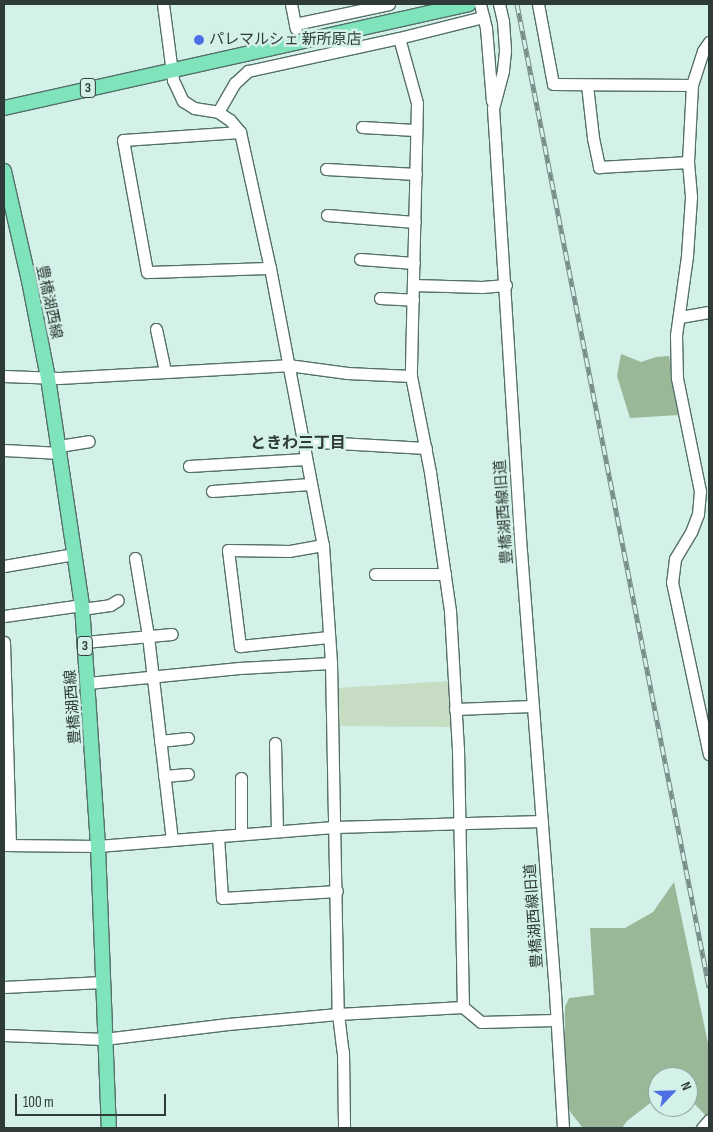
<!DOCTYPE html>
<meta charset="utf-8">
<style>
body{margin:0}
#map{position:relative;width:713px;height:1132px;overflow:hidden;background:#d3f1e9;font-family:"Sofia Sans Condensed","Noto Sans JP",sans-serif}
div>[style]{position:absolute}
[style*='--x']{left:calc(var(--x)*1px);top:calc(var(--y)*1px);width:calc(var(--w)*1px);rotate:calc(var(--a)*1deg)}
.green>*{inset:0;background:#c6dcc3}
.forest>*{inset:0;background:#9ab797}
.roads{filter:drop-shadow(1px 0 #557069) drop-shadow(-1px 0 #557069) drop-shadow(0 1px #557069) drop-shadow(0 -1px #557069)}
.minor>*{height:11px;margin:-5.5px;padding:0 5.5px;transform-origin:5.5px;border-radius:5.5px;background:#fff}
.major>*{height:14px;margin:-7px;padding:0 7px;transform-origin:7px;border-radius:7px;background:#7fe4bc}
.rail>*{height:5px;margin-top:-2.5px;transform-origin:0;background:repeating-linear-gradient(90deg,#d3f1e9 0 9px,#788c87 0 18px);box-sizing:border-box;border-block:1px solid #788c87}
.dots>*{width:14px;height:14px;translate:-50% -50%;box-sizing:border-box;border:2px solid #d3f1e9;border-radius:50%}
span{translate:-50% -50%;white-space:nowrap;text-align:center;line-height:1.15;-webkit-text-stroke:5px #d3f1e9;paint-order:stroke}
.shield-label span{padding:1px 4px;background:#d3f1e9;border:1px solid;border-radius:4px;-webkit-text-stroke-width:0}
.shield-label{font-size:14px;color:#2f3b38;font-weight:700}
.poi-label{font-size:15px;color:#2f3b38}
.left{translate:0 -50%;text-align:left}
.street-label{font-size:15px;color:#2f3b38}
.neighbourhood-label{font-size:16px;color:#2f3b38;font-weight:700}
.frame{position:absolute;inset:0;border:5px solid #2f3b38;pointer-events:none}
.north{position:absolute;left:648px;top:1067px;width:50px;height:50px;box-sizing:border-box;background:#d3f1e9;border:1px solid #91a8a2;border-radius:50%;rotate:66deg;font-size:14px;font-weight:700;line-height:20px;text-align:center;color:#2f3b38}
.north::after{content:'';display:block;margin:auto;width:18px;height:22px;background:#4e6fe3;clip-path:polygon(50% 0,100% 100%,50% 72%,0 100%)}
.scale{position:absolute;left:15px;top:1094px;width:151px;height:22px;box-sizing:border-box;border:2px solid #2f3b38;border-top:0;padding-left:6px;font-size:15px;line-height:18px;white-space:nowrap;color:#2f3b38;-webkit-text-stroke:4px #d3f1e9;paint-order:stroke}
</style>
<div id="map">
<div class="green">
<i style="clip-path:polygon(451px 681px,454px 727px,338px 726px,337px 688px)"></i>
</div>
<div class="forest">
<i style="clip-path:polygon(621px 354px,641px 362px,656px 357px,669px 356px,679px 415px,630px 418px,617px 376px)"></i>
<i style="clip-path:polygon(674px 882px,709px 1048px,709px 1119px,688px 1097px,688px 1077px,658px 1077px,658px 1097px,627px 1121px,622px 1128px,583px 1128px,564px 1104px,565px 1007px,569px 998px,594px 995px,590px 928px,625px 928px,653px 912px)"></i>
</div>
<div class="roads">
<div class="minor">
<i style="--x:163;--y:4;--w:77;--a:82.5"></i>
<i style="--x:173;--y:80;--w:23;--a:65"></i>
<i style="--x:183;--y:101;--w:13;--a:32"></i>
<i style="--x:194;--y:108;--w:24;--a:9"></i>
<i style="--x:218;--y:112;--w:14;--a:34"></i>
<i style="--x:230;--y:120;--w:16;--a:50"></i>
<i style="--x:240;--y:132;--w:139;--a:77.6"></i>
<i style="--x:270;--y:268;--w:282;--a:79.2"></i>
<i style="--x:323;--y:545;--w:118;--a:86.1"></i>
<i style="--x:331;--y:663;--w:351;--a:88.9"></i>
<i style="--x:338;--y:1014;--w:38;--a:83"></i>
<i style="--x:343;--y:1052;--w:76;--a:89.2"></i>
<i style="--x:291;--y:4;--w:25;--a:79"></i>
<i style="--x:480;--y:4;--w:25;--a:76"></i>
<i style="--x:486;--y:28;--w:73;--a:85.3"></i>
<i style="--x:499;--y:4;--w:17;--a:77"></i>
<i style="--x:503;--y:21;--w:30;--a:86"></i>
<i style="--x:505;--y:51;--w:20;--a:96"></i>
<i style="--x:503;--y:71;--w:38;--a:105"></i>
<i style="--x:493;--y:108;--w:444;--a:86.4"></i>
<i style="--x:521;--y:551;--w:443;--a:85.6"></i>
<i style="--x:555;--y:993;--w:135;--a:86.6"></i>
<i style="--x:538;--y:4;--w:81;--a:79.4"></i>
<i style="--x:553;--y:84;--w:139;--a:0.4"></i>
<i style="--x:295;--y:24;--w:96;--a:-12"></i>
<i style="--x:399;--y:38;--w:67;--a:74.5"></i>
<i style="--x:417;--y:103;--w:273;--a:91.3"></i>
<i style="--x:411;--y:376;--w:98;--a:78.8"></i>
<i style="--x:430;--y:472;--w:140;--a:81.8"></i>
<i style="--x:450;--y:611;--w:138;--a:86.7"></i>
<i style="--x:458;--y:749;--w:258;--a:88.9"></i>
<i style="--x:709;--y:42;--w:11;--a:124"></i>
<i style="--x:703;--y:51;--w:36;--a:108"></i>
<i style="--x:692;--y:85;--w:77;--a:93"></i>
<i style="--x:688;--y:162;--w:35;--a:85"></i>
<i style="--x:691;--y:197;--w:59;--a:93.9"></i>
<i style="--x:687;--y:256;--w:80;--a:97.9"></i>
<i style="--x:676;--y:335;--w:43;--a:88.7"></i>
<i style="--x:677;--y:378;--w:115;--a:78.5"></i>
<i style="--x:700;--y:491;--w:23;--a:95"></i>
<i style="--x:698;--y:514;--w:19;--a:111"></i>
<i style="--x:691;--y:532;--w:31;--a:121"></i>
<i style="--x:675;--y:559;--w:23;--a:97"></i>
<i style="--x:672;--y:582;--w:176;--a:77.9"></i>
<i style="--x:587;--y:85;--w:53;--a:83.5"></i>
<i style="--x:593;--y:138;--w:30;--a:78"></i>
<i style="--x:599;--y:167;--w:89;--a:-3.2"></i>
<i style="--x:218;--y:112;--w:34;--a:-60"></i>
<i style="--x:235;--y:83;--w:18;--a:-43"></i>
<i style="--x:248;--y:71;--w:155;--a:-12.3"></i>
<i style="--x:399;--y:38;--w:87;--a:-14"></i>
<i style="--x:362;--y:127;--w:53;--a:3.2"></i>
<i style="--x:240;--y:132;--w:117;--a:176.1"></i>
<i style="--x:123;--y:140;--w:134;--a:79.7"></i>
<i style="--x:147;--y:272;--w:123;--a:-1.9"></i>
<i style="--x:326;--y:169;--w:90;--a:3.2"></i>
<i style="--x:327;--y:215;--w:88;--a:4.5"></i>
<i style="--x:360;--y:259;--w:54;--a:4.2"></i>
<i style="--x:413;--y:285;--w:69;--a:1.7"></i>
<i style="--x:482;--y:287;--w:24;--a:-5"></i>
<i style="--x:380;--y:298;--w:33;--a:3"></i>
<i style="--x:680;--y:317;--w:29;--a:-10"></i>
<i style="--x:156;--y:329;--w:43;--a:77.9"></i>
<i style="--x:4;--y:376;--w:55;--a:2.1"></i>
<i style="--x:59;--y:378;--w:229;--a:-3.2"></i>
<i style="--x:288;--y:365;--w:60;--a:7.7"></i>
<i style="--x:347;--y:373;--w:64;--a:2.7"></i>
<i style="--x:302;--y:441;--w:124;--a:3.2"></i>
<i style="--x:59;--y:446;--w:30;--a:-9"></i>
<i style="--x:4;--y:450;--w:56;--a:3.1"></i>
<i style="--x:189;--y:466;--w:116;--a:-3.5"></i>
<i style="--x:212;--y:491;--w:98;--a:-4.1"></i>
<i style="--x:323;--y:545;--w:35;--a:170"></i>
<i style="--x:289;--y:551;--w:61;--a:-179.1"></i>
<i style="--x:228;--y:550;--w:97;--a:82.9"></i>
<i style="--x:240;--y:646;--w:89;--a:-5.8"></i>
<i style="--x:135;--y:558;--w:79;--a:80.5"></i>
<i style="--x:148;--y:636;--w:204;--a:83.3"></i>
<i style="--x:4;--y:566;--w:71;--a:-9.7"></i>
<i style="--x:375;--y:574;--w:70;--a:0"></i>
<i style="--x:82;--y:609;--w:28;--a:-8"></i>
<i style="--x:110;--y:605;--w:9;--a:-32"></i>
<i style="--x:4;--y:616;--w:79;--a:-8"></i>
<i style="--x:4;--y:642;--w:203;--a:88.3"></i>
<i style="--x:85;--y:642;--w:87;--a:-5.3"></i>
<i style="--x:88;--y:683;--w:152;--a:-5.7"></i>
<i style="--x:239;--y:668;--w:92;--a:-3.1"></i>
<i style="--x:455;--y:709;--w:77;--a:-2.2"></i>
<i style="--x:160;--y:741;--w:28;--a:-6"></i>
<i style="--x:275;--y:743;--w:88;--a:88.7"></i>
<i style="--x:164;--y:776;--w:24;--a:-5"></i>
<i style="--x:241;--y:834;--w:56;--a:-90"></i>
<i style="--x:218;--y:836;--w:62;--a:86.3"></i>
<i style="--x:222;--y:898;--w:115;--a:-3.5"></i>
<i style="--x:4;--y:845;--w:94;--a:0.6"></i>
<i style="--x:98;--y:846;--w:239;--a:-4.6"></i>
<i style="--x:336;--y:827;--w:206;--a:-1.7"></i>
<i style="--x:4;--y:987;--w:98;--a:-2.9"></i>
<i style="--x:4;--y:1035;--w:100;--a:2.3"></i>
<i style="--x:104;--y:1039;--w:125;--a:-6.9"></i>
<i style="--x:228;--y:1024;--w:110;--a:-5.2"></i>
<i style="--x:338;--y:1014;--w:125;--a:-3.2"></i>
<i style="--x:463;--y:1007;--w:23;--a:40"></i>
<i style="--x:481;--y:1022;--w:74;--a:-1.5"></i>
<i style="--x:702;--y:1128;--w:11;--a:-49"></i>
</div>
<div class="major">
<i style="--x:4;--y:108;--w:476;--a:-12.6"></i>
<i style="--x:4;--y:171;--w:113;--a:77.2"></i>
<i style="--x:29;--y:281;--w:99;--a:78.9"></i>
<i style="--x:48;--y:378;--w:230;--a:81.5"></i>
<i style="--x:82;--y:605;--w:242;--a:86.2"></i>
<i style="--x:98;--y:846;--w:282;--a:87.8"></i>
</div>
</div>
<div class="rail">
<i style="--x:517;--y:4;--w:1002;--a:78.95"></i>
</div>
<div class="dots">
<i style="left:199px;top:40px;background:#4e6fe3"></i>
</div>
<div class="shield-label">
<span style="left:88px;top:88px">3</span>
<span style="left:85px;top:646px">3</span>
</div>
<div class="poi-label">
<span class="left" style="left:209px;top:40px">パレマルシェ 新所原店</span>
</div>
<div class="street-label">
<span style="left:49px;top:302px;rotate:78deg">豊橋湖西線</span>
<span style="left:504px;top:512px;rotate:-94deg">豊橋湖西線旧道</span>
<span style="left:73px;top:707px;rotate:-94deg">豊橋湖西線</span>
<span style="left:534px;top:916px;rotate:-94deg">豊橋湖西線旧道</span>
</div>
<div class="neighbourhood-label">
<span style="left:298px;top:444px">ときわ三丁目</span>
</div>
<div class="frame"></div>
<div class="north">N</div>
<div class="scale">100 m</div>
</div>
